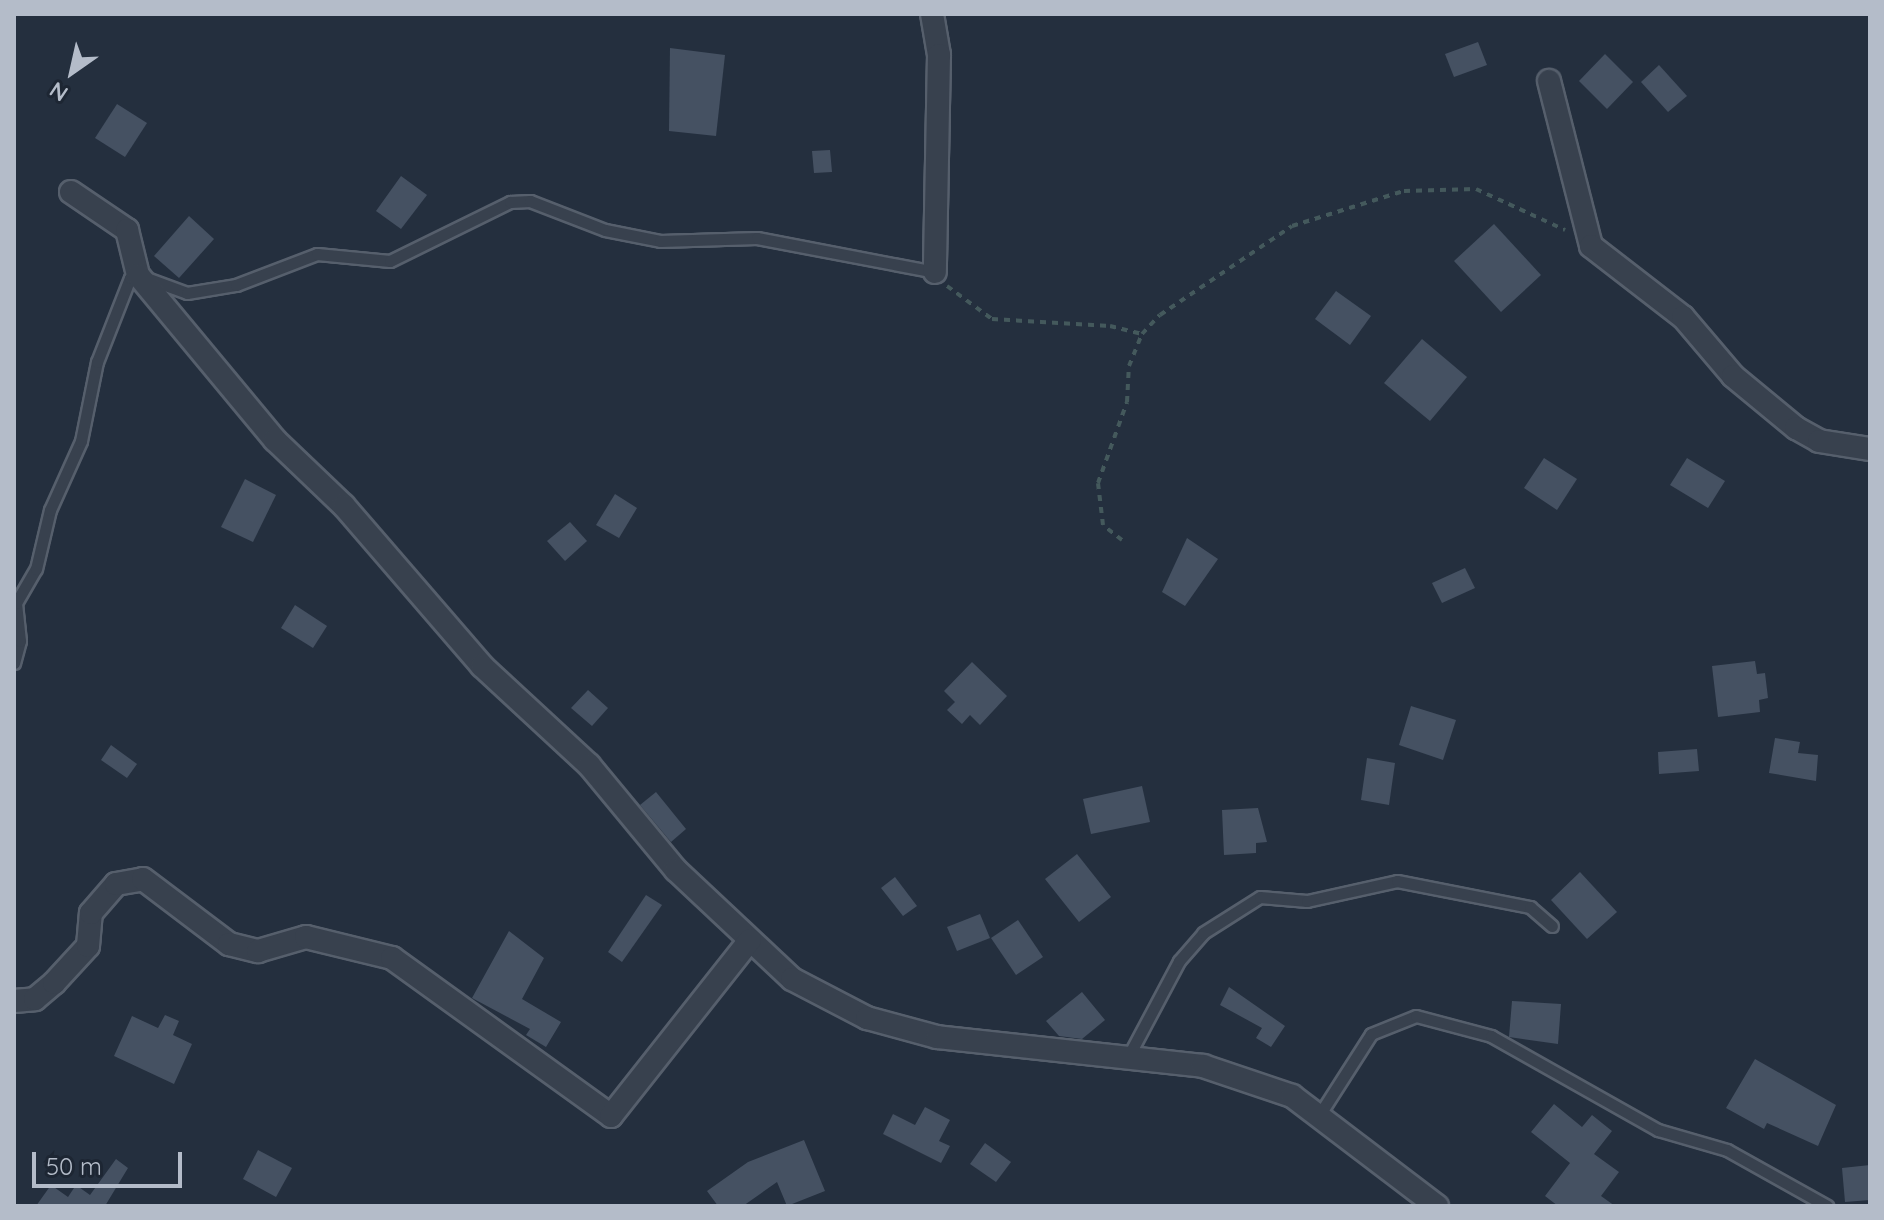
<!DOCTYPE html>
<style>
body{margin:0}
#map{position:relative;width:1884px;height:1220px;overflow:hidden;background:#242f3e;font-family:Quicksand,sans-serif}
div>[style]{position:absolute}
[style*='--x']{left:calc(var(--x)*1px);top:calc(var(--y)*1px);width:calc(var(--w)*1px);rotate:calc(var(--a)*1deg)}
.building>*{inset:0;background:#455162}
.path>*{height:4px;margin-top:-2px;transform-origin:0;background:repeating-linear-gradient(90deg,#44595c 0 6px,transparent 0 12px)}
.roads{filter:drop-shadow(2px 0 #565f6c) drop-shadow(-2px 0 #565f6c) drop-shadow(0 2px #565f6c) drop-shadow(0 -2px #565f6c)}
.lane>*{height:11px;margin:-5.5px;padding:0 5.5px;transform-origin:5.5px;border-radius:5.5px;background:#38414e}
.street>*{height:22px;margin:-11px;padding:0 11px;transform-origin:11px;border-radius:11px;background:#38414e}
span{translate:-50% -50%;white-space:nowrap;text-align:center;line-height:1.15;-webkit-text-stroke:6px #1d2633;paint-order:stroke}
.frame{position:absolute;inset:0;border:16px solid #b4bcc9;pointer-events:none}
.north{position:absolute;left:32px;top:32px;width:80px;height:80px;-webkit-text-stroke:6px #1d2633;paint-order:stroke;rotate:214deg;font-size:22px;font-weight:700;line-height:32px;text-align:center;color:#b4bcc9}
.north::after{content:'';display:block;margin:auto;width:28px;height:36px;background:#b4bcc9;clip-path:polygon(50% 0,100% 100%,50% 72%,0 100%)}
.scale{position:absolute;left:32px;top:1152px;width:150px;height:36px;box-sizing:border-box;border:4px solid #b4bcc9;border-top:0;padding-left:10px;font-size:24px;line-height:28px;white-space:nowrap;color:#b4bcc9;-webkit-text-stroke:6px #1d2633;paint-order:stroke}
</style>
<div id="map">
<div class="building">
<i style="clip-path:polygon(1478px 42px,1487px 65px,1454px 77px,1445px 54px)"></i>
<i style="clip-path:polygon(670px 48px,725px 55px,716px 136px,669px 131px)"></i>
<i style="clip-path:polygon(1605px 54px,1633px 82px,1607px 109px,1579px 81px)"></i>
<i style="clip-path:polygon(1659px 65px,1687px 96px,1668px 112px,1641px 82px)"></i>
<i style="clip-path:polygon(117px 104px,147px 123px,125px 157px,95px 138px)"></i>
<i style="clip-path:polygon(830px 150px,832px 172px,814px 173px,812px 151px)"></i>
<i style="clip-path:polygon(401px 176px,427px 195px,401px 229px,376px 211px)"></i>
<i style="clip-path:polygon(189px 216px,214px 239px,179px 278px,154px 256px)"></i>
<i style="clip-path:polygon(1494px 224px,1541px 275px,1501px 312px,1454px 261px)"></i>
<i style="clip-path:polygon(1336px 291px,1371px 316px,1350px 345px,1315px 319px)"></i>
<i style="clip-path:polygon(1422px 339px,1467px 377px,1430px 421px,1384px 383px)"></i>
<i style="clip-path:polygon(1544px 458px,1577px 479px,1557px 510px,1524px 488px)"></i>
<i style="clip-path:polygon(1687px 458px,1725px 481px,1708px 508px,1670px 485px)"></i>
<i style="clip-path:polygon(245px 479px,276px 495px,253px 542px,221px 527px)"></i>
<i style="clip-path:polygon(615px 494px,637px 508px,619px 538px,596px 525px)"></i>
<i style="clip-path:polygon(570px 522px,587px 541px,565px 561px,547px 541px)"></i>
<i style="clip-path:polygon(1187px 538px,1218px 559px,1185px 606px,1162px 592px)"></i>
<i style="clip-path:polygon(1465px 568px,1475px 588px,1442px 603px,1432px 583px)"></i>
<i style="clip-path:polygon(295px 605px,327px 626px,313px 648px,281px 628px)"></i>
<i style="clip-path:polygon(1755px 661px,1757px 674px,1765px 673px,1768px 698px,1759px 700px,1760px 712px,1718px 717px,1712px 666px)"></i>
<i style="clip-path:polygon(972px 662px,1007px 696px,980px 725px,970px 715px,962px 724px,947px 710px,955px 702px,944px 691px)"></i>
<i style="clip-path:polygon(588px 690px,608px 708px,592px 726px,571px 708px)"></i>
<i style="clip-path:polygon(1411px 706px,1456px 720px,1443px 760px,1399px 745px)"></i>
<i style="clip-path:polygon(1775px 738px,1800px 742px,1798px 753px,1818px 755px,1816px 781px,1769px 773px)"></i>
<i style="clip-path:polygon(111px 745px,137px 764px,127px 778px,101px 760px)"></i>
<i style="clip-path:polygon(1697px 749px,1699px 771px,1659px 774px,1658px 752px)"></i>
<i style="clip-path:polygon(1367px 758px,1395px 763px,1389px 805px,1361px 800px)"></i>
<i style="clip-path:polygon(1142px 786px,1150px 822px,1091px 834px,1083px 799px)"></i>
<i style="clip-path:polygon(656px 792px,686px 829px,671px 842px,640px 805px)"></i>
<i style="clip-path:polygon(1258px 808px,1267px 842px,1256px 843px,1256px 853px,1224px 855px,1222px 810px)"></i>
<i style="clip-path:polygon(1077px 854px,1111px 897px,1079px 922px,1045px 879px)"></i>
<i style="clip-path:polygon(1580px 872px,1617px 912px,1587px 939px,1551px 900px)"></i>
<i style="clip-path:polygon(895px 877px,917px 906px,903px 916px,881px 888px)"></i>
<i style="clip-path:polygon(646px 895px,662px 905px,622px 962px,608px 952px)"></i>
<i style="clip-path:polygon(980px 914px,990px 938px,957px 951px,947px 927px)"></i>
<i style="clip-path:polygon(1018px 920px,1043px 957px,1016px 975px,991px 938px)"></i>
<i style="clip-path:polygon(509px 931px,544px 958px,522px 999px,561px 1022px,546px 1047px,526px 1035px,530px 1029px,472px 998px)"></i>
<i style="clip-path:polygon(1229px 987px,1285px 1026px,1271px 1047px,1256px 1038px,1262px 1028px,1220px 1005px)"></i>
<i style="clip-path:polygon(1082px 992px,1105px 1020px,1082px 1039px,1059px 1036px,1046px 1021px)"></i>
<i style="clip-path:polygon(1512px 1001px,1561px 1004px,1558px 1044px,1509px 1037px)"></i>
<i style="clip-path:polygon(165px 1015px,179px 1021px,173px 1035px,192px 1044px,174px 1084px,114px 1056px,132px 1016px,158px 1028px)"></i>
<i style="clip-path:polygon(1755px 1059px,1836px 1105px,1818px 1146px,1767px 1123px,1764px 1129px,1726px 1108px)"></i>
<i style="clip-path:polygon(1554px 1104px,1582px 1127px,1592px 1115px,1612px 1131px,1594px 1154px,1619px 1172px,1601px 1196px,1615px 1206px,1558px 1206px,1545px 1196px,1570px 1163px,1531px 1132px)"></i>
<i style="clip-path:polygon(925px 1107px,950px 1120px,939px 1141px,950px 1146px,941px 1163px,883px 1134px,893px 1114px,915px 1125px)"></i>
<i style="clip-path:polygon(804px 1140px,825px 1191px,787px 1206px,777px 1182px,743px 1206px,718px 1206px,707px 1191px,748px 1162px)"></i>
<i style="clip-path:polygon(985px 1143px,1011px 1162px,996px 1182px,970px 1164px)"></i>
<i style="clip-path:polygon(258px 1150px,292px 1168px,276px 1197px,243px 1179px)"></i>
<i style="clip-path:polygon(116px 1159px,128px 1168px,105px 1206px,36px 1206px,51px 1185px,68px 1197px,76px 1185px,90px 1195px)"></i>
<i style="clip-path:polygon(1870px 1165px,1870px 1200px,1845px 1202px,1842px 1168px)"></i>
</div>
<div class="path">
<i style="--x:947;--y:286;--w:56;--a:36.3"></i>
<i style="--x:992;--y:319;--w:118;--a:3.4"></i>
<i style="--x:1110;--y:326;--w:33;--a:14"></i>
<i style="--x:1122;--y:540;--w:24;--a:-142"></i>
<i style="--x:1103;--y:525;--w:42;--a:-96.8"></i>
<i style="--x:1098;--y:483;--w:86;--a:-70.3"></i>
<i style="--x:1127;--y:402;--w:36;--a:-87"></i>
<i style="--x:1129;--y:366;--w:35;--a:-68"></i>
<i style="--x:1142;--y:334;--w:26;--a:-47"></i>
<i style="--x:1160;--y:315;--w:159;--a:-34"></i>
<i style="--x:1292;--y:226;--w:117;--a:-17.4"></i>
<i style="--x:1404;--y:191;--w:72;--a:-1.6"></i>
<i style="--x:1476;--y:189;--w:98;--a:24.7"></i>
</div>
<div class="roads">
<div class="lane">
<i style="--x:14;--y:663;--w:23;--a:-75"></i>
<i style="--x:20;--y:641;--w:38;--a:-96"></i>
<i style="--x:16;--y:603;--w:39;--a:-60"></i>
<i style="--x:36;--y:569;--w:61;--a:-76.7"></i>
<i style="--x:50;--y:510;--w:76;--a:-65.8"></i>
<i style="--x:81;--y:441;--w:81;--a:-78.6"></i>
<i style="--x:97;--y:362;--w:90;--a:-68.6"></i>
<i style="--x:130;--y:278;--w:9;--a:-21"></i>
<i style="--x:138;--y:275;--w:52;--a:20.2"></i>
<i style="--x:187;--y:293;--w:50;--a:-9.3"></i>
<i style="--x:236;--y:285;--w:87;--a:-20.9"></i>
<i style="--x:317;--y:254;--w:73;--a:5.5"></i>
<i style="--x:390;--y:261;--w:134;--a:-26.2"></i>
<i style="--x:510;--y:202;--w:20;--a:-3"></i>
<i style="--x:530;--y:201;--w:80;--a:21.1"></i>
<i style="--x:605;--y:230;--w:56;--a:11.3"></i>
<i style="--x:660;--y:241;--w:97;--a:-1.8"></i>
<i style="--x:757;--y:238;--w:181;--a:10.8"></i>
<i style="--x:1128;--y:1057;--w:109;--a:-62"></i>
<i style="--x:1179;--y:961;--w:37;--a:-49"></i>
<i style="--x:1203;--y:933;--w:67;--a:-32.3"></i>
<i style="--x:1260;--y:897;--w:47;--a:4.9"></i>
<i style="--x:1307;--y:901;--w:92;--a:-12.5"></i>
<i style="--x:1397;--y:881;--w:136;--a:11.1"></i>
<i style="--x:1530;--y:907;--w:29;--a:41"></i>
<i style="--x:1318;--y:1117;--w:98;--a:-57.4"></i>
<i style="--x:1371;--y:1034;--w:48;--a:-21.8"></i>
<i style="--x:1416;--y:1016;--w:78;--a:14.9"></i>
<i style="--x:1491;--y:1036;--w:192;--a:29.4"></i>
<i style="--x:1658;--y:1130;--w:72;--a:16.2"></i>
<i style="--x:1727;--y:1150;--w:115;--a:29.2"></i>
</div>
<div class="street">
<i style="--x:932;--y:14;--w:42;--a:80.3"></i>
<i style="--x:939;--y:55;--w:217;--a:91.1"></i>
<i style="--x:1549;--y:81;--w:170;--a:75.7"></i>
<i style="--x:1591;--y:246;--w:116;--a:37.7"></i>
<i style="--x:1683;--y:317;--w:77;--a:49.7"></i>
<i style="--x:1733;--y:376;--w:82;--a:39.5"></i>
<i style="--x:1796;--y:428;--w:26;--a:29"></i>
<i style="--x:1819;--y:441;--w:52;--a:8.9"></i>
<i style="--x:71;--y:192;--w:68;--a:34.2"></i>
<i style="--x:127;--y:230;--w:46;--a:76.3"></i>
<i style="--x:138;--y:275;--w:214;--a:50.3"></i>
<i style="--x:275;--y:440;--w:95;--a:43.7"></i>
<i style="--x:344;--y:506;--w:211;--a:49.2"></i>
<i style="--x:482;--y:666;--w:146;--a:42.8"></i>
<i style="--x:589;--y:765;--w:136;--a:50.4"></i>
<i style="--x:676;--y:870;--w:159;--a:43.2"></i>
<i style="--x:792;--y:979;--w:85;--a:27.5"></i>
<i style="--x:867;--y:1018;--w:73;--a:15.2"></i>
<i style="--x:937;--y:1037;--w:268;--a:6.2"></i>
<i style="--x:1203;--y:1066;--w:94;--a:18.6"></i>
<i style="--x:1292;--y:1096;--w:182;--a:37.2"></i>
<i style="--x:14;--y:1001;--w:21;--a:-5"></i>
<i style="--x:35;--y:999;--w:25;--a:-40"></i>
<i style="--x:54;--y:983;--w:50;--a:-47.4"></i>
<i style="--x:88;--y:946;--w:33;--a:-85"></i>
<i style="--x:91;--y:913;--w:38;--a:-49"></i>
<i style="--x:116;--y:884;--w:27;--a:-10"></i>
<i style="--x:143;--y:879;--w:108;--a:37.1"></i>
<i style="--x:229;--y:944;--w:30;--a:14"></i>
<i style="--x:258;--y:951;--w:50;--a:-16.3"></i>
<i style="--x:306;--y:937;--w:89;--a:13.7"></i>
<i style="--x:392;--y:958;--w:270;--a:35.8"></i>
<i style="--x:611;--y:1116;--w:224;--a:-51.7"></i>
</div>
</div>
<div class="frame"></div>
<div class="north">N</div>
<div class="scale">50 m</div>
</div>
